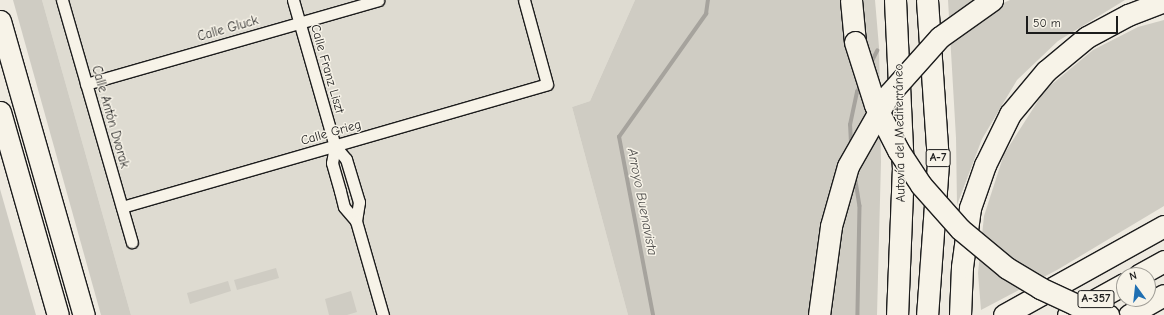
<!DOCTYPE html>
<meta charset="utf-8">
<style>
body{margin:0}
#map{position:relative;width:1164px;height:315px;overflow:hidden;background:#eeeae0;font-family:"Comic Neue",sans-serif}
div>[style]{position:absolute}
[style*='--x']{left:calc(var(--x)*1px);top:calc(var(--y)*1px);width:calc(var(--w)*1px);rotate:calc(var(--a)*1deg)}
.built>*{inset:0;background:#dedbd1}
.green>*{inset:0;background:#cfccc3}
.stream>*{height:3.5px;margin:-1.75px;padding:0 1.75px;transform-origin:1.75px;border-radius:1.75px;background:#a6a39d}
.roads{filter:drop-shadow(1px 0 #1c1c1c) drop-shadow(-1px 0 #1c1c1c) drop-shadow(0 1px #1c1c1c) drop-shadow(0 -1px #1c1c1c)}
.street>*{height:11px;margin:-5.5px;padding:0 5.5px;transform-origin:5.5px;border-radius:5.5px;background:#f7f3e8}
.highway>*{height:21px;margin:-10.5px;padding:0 10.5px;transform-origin:10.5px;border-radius:10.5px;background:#f7f3e8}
.bridges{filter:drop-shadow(1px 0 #1c1c1c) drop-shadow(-1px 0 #1c1c1c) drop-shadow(0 1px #1c1c1c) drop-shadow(0 -1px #1c1c1c)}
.highway-bridge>*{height:21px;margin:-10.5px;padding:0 10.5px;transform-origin:10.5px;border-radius:10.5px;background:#f7f3e8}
span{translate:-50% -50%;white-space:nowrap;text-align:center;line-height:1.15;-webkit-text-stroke:3px #f7f3e8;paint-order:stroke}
.shield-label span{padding:1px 3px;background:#f7f3e8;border:1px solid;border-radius:3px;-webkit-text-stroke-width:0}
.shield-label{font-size:12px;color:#1c1c1c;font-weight:700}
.street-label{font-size:13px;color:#1c1c1c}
.water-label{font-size:14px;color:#535250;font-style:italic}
.north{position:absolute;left:1116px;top:267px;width:40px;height:40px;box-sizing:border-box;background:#f7f3e8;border:1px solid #9f9d96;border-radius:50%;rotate:345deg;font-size:11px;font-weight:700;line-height:16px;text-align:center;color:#1c1c1c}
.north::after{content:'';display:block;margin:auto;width:14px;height:18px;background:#1f6fb2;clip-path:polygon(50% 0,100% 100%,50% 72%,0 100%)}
.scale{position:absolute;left:1026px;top:16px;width:92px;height:18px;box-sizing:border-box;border:2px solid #1c1c1c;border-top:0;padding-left:5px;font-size:12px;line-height:14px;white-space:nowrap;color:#1c1c1c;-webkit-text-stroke:3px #f7f3e8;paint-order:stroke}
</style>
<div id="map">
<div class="built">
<i style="clip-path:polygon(42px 0,635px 0,590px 101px,572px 107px,628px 315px,131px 315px)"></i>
</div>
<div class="green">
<i style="clip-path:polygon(13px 0,42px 0,131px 315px,101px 315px)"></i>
<i style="clip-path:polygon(635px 0,841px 0,847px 42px,857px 0,875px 0,879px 47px,881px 162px,877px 315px,628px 315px,572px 107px,590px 101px)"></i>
<i style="clip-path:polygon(948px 0,979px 0,999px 5px,1010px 0,1125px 0,1058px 41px,1017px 80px,982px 139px,957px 205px,956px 138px)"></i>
<i style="clip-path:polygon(1164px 20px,1164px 206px,1057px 270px,981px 310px,978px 273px,984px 216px,1004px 154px,1045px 90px,1093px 50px,1138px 27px)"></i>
<i style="clip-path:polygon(0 189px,36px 315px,0 315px)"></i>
<i style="clip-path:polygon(276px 268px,279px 278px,237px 290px,234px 280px)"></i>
<i style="clip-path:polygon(228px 281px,231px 291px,190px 304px,187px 293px)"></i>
<i style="clip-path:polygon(351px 291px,357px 312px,347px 315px,329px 315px,325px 299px)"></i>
</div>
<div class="stream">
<i style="--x:870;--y:65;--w:16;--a:-63"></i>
<i style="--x:851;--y:143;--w:18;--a:-93"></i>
<i style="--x:850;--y:125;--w:34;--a:-78"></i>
<i style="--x:857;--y:92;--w:8;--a:-60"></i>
<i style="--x:855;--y:175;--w:31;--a:81"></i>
<i style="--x:860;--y:206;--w:109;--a:91.1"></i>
<i style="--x:653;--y:315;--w:181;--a:-100.8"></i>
<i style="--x:619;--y:137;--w:151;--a:-54.7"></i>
<i style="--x:706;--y:14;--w:14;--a:-82"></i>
</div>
<div class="roads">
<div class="street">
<i style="--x:62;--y:0;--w:252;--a:73.9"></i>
<i style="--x:293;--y:0;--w:152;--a:74"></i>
<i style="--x:335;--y:146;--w:17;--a:50"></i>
<i style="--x:346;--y:159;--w:45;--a:73.2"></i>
<i style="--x:359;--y:202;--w:19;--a:99"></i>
<i style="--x:86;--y:84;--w:304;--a:-16"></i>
<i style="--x:335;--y:146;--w:17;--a:100"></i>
<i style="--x:332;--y:163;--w:29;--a:74"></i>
<i style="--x:340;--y:191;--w:16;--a:76"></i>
<i style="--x:344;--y:207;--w:18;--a:49"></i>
<i style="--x:356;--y:221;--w:98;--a:74"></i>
<i style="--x:122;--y:207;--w:442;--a:-16.1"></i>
<i style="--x:547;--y:84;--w:87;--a:-105.3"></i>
</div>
<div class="highway">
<i style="--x:851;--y:0;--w:42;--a:84.6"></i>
<i style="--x:895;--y:0;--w:167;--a:87.3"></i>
<i style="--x:903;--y:167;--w:148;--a:92.3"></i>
<i style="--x:927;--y:0;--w:163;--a:86.1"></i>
<i style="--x:938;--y:163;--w:152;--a:94.1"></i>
<i style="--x:0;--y:21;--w:306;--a:74.1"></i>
<i style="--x:0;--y:112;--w:211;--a:74.1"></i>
<i style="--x:1139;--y:275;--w:29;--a:-29"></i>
<i style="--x:960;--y:315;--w:48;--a:-87.6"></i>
<i style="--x:962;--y:267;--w:60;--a:-82.3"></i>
<i style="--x:970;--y:208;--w:46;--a:-70.8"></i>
<i style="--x:985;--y:165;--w:57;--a:-63.9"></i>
<i style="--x:1010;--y:114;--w:56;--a:-50.1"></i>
<i style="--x:1046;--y:71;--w:53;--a:-39.7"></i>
<i style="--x:1087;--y:37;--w:47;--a:-28.2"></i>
<i style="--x:1128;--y:15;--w:39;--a:-21"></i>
<i style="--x:1004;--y:315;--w:183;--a:-29.1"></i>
<i style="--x:1068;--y:315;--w:64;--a:-29"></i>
<i style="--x:1129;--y:315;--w:40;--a:-29.7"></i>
</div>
</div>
<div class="bridges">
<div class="highway-bridge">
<i style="--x:855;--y:42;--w:66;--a:72.4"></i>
<i style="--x:875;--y:105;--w:51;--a:62.9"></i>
<i style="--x:898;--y:150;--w:42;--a:56.7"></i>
<i style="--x:921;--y:185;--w:59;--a:48.4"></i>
<i style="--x:960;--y:229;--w:61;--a:39.7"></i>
<i style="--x:1007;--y:268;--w:39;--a:31"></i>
<i style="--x:1040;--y:288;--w:38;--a:25"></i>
<i style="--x:1074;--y:304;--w:36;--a:18"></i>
<i style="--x:819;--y:315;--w:90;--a:-82.3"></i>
<i style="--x:831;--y:226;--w:62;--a:-74.2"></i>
<i style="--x:848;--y:166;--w:83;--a:-60.3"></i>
<i style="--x:889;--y:94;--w:76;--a:-48.2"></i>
<i style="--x:940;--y:37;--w:64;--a:-35.4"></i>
</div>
</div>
<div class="shield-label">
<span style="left:938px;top:158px">A-7</span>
<span style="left:1096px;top:299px">A-357</span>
</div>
<div class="street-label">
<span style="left:228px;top:29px;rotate:-16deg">Calle Gluck</span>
<span style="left:327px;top:69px;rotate:74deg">Calle Franz Liszt</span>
<span style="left:110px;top:117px;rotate:74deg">Calle Antón Dvorak</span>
<span style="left:331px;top:133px;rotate:-16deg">Calle Grieg</span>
<span style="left:900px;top:133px;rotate:-91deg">Autovía del Mediterráneo</span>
</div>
<div class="water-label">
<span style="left:642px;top:202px;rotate:79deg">Arroyo Buenavista</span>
</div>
<div class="north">N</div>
<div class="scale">50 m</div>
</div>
